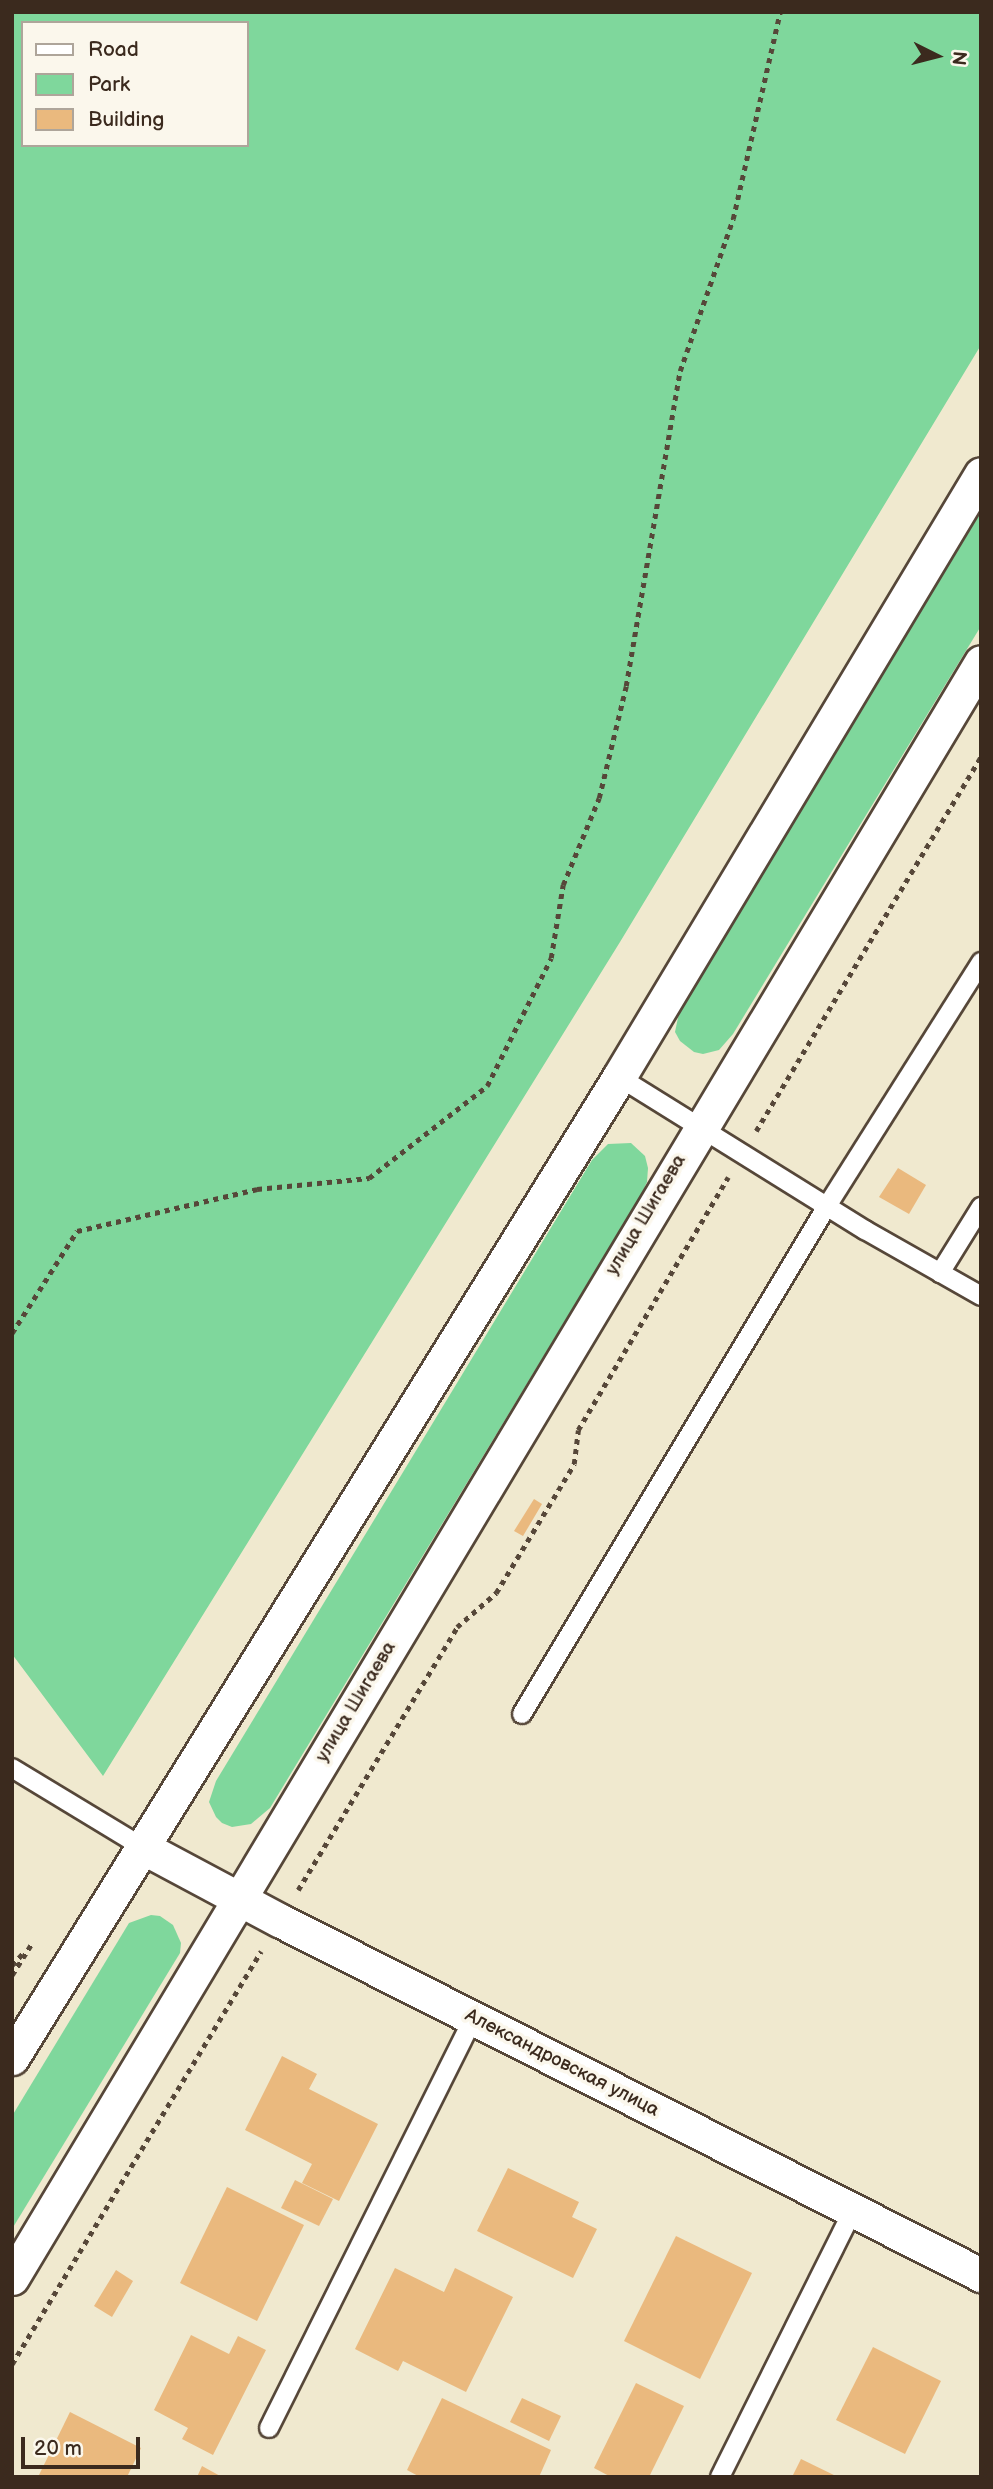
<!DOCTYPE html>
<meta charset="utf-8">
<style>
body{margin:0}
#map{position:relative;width:993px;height:2489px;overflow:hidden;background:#f0e9cf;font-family:"Balsamiq Sans",sans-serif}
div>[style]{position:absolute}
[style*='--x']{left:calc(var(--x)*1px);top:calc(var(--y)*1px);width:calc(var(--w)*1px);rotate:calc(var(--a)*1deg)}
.green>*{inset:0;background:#7fd79c}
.building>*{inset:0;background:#eab97e}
.path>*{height:4.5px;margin-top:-2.25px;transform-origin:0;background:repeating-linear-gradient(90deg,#564739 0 5px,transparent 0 10px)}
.roads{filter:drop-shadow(2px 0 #564739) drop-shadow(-2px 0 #564739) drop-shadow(0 2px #564739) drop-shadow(0 -2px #564739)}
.service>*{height:18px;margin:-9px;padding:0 9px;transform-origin:9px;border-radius:9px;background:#fff}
.minor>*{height:33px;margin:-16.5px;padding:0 16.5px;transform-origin:16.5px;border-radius:16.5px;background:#fff}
span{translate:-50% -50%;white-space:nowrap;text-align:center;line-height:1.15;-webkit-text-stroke:7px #fbf7ec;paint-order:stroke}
.street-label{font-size:19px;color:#3b2a1e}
.frame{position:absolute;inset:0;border:14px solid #3b2a1e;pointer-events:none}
.legend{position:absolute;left:21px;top:21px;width:228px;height:126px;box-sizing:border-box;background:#fbf7ec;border:2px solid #aea59a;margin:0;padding:9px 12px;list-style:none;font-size:21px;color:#3b2a1e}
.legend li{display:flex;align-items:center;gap:14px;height:35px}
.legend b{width:35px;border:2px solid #aea59a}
.north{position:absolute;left:902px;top:21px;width:70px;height:70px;-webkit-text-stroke:5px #fbf7ec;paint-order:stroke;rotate:96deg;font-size:19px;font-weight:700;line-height:28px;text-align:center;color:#3b2a1e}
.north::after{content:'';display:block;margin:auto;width:24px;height:32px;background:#3b2a1e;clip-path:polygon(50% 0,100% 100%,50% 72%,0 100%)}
.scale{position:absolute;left:21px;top:2437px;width:119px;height:32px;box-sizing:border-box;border:4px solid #3b2a1e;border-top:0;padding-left:9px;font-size:21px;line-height:24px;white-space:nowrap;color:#3b2a1e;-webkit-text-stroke:5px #fbf7ec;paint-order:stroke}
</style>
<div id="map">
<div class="green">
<i style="clip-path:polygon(evenodd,12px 12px,981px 12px,981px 345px,620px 942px,103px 1776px,12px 1654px,12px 12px,23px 23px,247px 23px,247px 145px,23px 145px,23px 23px)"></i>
<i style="clip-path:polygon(981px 512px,981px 626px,733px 1034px,719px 1050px,703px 1054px,694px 1052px,680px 1041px,675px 1032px,680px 1008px)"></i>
<i style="clip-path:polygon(631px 1143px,645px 1156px,648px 1168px,647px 1182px,640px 1197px,270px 1808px,251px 1824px,232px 1827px,222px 1823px,216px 1817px,209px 1802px,216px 1781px,592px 1160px,608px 1144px)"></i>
<i style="clip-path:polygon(151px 1915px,160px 1916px,173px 1925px,181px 1943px,180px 1953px,12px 2229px,12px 2116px,129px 1923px)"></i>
</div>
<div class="building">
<i style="clip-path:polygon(898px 1168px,926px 1185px,909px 1214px,879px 1197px)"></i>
<i style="clip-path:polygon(534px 1499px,542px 1504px,523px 1536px,514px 1531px)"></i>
<i style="clip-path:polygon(282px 2056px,317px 2074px,309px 2089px,378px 2124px,339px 2201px,302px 2183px,312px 2164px,245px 2130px)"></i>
<i style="clip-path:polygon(508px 2168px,579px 2202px,572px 2217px,597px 2229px,573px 2278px,477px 2231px)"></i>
<i style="clip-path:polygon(295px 2180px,333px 2199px,319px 2226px,281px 2208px)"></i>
<i style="clip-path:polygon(227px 2187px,304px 2225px,257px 2321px,180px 2283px)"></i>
<i style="clip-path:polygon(676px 2236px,752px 2273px,700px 2379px,624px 2341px)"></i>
<i style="clip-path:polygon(395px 2268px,444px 2292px,455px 2268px,513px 2297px,466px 2392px,403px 2361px,398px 2371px,355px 2349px)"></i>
<i style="clip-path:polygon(116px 2270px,133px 2281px,112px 2317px,94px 2306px)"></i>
<i style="clip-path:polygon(191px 2335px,229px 2354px,238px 2336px,266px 2350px,213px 2455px,182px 2439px,188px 2428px,154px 2410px)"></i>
<i style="clip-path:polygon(873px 2347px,941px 2381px,905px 2454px,836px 2420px)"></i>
<i style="clip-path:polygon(636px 2383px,684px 2406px,649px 2477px,611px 2477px,594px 2468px)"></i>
<i style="clip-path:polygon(442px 2398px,551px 2450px,539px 2477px,420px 2477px,407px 2470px)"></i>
<i style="clip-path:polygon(522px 2398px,561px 2416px,549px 2441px,510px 2422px)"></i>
<i style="clip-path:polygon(70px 2412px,141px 2448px,127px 2477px,38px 2477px)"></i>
<i style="clip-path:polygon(801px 2459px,838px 2477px,792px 2477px)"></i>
<i style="clip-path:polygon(202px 2466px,222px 2477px,197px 2477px)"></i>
</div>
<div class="path">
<i style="--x:756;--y:1131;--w:437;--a:-59"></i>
<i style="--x:12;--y:1333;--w:121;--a:-57.5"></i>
<i style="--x:77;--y:1231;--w:185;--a:-13.1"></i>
<i style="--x:257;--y:1189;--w:113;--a:-5.6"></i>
<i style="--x:369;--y:1178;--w:150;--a:-37.9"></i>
<i style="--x:487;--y:1086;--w:143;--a:-63.4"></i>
<i style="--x:551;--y:958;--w:74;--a:-80.7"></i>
<i style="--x:563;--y:885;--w:94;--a:-67.5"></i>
<i style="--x:599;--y:798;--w:115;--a:-76.4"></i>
<i style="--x:626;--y:686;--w:320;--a:-80.3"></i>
<i style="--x:680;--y:371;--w:161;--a:-70.8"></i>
<i style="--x:733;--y:219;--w:212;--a:-77.2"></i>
<i style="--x:298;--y:1890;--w:307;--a:-58.8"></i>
<i style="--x:457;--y:1627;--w:52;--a:-41.1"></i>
<i style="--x:496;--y:1593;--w:151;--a:-58.8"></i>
<i style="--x:574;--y:1464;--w:34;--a:-83"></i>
<i style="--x:578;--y:1430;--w:294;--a:-59.3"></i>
<i style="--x:12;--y:1965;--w:19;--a:-47"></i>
<i style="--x:12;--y:1975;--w:39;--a:-58"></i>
<i style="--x:12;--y:2364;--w:482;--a:-58.9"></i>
</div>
<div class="roads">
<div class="service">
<i style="--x:619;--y:1077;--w:290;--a:31.9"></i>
<i style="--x:865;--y:1230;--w:133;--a:29.6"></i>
<i style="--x:940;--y:1273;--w:78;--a:-58.2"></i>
<i style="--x:522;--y:1714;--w:593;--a:-59.02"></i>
<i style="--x:827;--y:1206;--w:289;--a:-57.7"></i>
<i style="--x:12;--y:1768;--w:154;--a:31.2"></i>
<i style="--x:269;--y:2428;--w:458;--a:-63.5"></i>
<i style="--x:720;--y:2477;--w:298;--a:-63.5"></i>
</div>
<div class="minor">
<i style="--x:144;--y:1848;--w:153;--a:28.1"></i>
<i style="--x:279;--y:1920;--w:787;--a:26.83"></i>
<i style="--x:12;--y:2058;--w:1154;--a:-58.25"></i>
<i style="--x:619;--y:1077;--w:703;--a:-59.02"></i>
<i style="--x:12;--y:2278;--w:1884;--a:-59.05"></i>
</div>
</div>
<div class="street-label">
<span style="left:646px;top:1215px;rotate:-59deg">улица Шигаева</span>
<span style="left:356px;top:1702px;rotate:-59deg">улица Шигаева</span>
<span style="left:562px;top:2063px;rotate:27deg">Александровская улица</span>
</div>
<div class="frame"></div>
<ul class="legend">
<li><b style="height:9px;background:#fff"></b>Road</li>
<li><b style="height:19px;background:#7fd79c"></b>Park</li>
<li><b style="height:19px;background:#eab97e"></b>Building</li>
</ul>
<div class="north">N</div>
<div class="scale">20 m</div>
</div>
